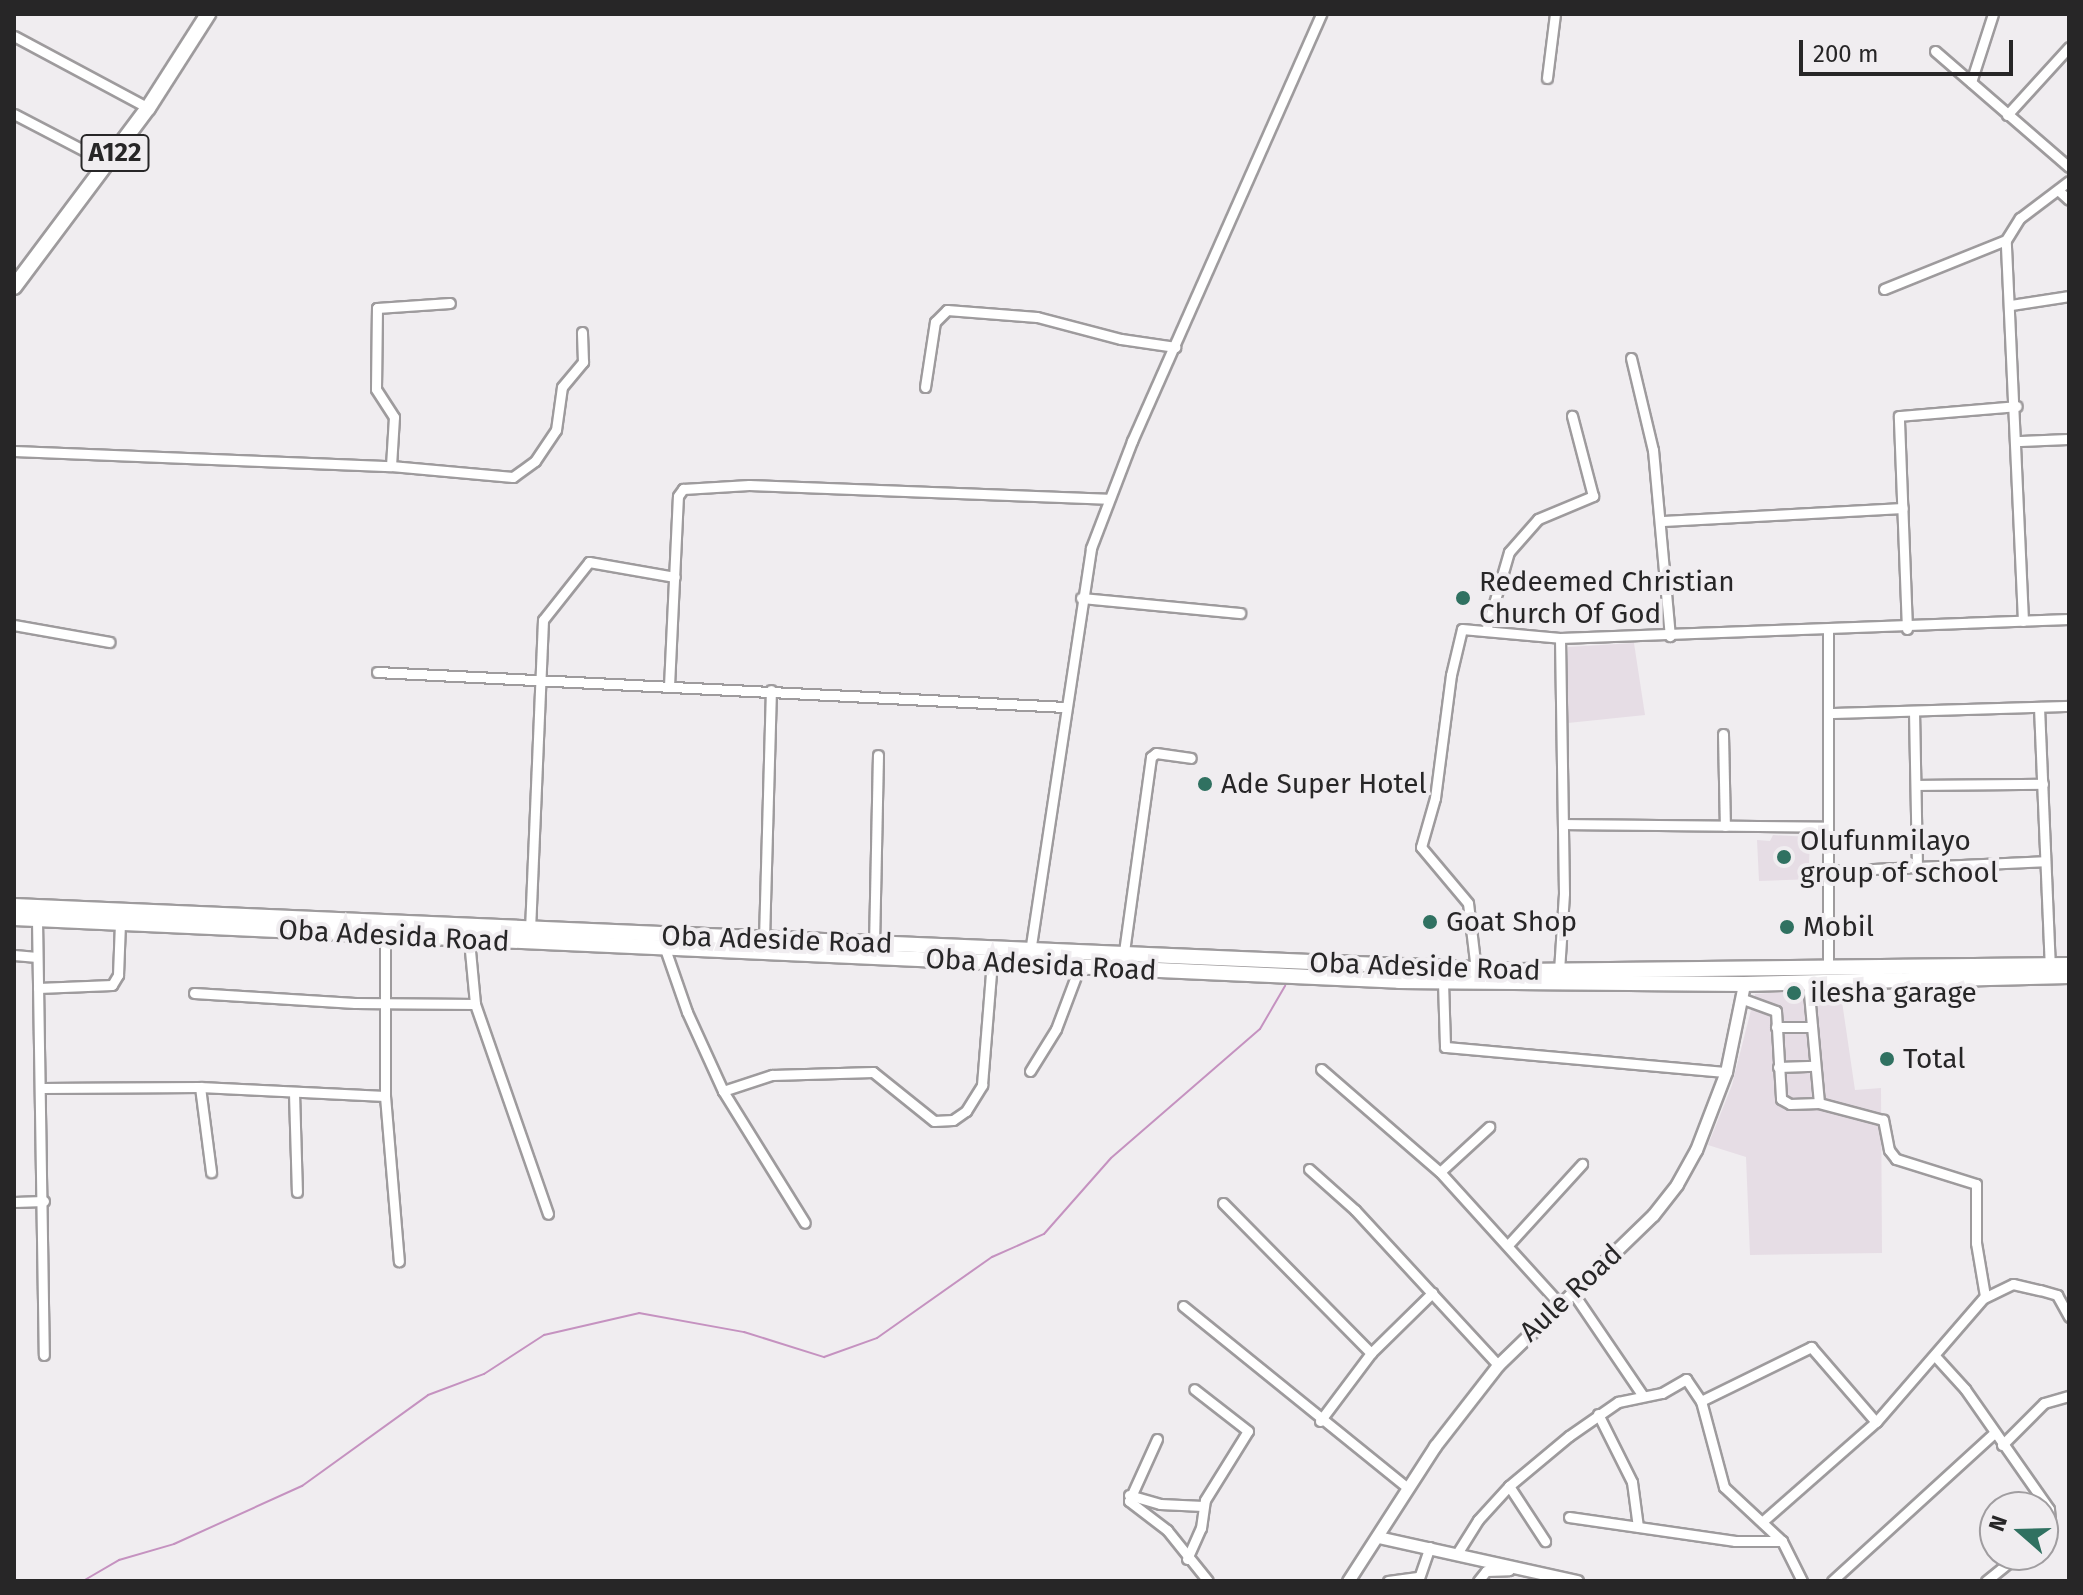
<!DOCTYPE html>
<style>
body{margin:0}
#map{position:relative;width:2083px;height:1595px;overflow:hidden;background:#f0edf0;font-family:"Fira Sans",sans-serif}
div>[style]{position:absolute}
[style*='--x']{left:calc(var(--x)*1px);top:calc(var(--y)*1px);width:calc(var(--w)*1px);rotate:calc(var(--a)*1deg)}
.built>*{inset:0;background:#e6dde5}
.stream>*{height:2px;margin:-1px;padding:0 1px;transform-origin:1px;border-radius:1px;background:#c592c0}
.roads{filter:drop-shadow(2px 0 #9e9b9d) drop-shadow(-2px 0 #9e9b9d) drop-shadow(0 2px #9e9b9d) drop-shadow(0 -2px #9e9b9d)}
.minor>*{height:9px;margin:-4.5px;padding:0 4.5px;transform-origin:4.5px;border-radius:4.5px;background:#fff}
.tertiary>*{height:11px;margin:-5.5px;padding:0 5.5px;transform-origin:5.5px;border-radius:5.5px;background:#fff}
.primary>*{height:14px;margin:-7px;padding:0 7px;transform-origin:7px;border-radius:7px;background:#fff}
.trunk>*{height:14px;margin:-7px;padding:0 7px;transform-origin:7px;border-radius:7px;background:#fff}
.dots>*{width:22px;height:22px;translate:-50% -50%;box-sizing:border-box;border:4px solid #f0edf0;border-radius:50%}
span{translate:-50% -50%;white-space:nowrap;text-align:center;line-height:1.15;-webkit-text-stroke:8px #f0edf0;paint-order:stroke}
.shield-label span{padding:2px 6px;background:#f0edf0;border:2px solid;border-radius:6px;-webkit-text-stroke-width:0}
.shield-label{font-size:26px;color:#272627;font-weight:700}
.poi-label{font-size:28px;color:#272627}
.left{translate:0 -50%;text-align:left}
.street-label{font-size:28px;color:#272627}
.frame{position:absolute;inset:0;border:16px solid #272627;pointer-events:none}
.north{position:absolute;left:1979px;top:1491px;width:80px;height:80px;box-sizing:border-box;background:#f0edf0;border:2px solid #a09da0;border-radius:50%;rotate:290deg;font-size:22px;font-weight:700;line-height:32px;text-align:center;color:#272627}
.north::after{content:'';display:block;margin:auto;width:28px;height:36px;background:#307161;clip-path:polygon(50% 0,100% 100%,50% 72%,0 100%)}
.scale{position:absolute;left:1799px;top:40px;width:214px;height:36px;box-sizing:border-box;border:4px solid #272627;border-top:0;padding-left:10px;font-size:24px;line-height:28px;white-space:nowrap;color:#272627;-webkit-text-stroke:6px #f0edf0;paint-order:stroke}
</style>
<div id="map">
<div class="built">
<i style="clip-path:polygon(1634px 643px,1645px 715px,1568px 723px,1568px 647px)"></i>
<i style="clip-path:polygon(1773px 835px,1810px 837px,1809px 864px,1817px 865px,1817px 879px,1759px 881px,1757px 840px,1770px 841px)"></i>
<i style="clip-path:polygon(1840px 988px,1855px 1090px,1881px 1088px,1882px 1253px,1750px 1255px,1746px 1157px,1708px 1145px,1732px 1085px,1755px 994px)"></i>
</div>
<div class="stream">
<i style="--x:83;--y:1581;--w:42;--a:-30.3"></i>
<i style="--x:119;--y:1560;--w:57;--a:-16.2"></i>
<i style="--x:174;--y:1544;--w:141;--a:-24.4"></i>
<i style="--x:302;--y:1486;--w:155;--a:-35.8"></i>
<i style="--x:428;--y:1395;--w:60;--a:-20.6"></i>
<i style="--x:484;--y:1374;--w:72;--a:-33"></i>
<i style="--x:544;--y:1335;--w:98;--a:-13"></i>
<i style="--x:639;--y:1313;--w:107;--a:10.3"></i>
<i style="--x:744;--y:1332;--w:84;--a:17.4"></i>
<i style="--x:824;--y:1357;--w:56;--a:-19.7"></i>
<i style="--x:877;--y:1338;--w:141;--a:-35.2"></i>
<i style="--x:992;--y:1257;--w:57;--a:-23.9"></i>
<i style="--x:1044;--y:1234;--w:101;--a:-48.6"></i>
<i style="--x:1111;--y:1158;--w:197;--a:-40.9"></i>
<i style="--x:1260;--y:1029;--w:50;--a:-59.8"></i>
</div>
<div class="roads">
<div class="minor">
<i style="--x:14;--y:36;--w:152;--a:28.2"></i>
<i style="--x:1935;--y:51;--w:177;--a:40.9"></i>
<i style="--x:1547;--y:78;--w:64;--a:-82.9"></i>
<i style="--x:1971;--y:82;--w:71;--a:-72.1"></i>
<i style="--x:14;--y:114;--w:106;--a:27.5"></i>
<i style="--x:2007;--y:115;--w:92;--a:-47.6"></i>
<i style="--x:2059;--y:191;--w:13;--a:42"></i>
<i style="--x:1884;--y:289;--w:131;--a:-21.9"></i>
<i style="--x:2011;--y:305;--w:59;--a:-8.8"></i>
<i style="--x:1631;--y:358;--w:95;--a:76.6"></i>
<i style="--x:1653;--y:450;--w:187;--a:84.8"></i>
<i style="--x:925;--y:387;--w:66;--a:-81.3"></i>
<i style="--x:935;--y:322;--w:17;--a:-45"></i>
<i style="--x:947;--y:310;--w:90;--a:4.4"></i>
<i style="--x:1037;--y:317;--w:87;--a:14.7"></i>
<i style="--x:1121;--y:339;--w:55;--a:8.4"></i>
<i style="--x:2019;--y:441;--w:50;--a:-2.3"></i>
<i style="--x:14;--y:451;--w:377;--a:2.3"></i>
<i style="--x:391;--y:466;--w:122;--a:5.2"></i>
<i style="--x:513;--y:477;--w:27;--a:-36"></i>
<i style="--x:535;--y:461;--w:37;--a:-56"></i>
<i style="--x:556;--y:430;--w:43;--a:-82.1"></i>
<i style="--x:562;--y:387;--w:33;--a:-50"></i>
<i style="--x:583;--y:362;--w:30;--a:-92"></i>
<i style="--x:391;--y:466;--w:49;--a:-86.5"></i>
<i style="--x:394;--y:417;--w:33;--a:-123"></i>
<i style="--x:376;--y:389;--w:81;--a:-89.3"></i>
<i style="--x:377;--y:308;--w:73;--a:-3.9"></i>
<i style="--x:1663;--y:521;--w:240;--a:-3.1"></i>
<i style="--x:1081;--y:598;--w:160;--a:5.4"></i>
<i style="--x:2023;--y:621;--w:381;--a:-92.6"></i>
<i style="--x:2006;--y:240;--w:26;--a:-58"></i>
<i style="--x:2020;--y:218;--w:61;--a:-37.1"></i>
<i style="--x:14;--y:625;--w:97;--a:10.1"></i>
<i style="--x:1907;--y:629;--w:213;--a:-92.2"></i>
<i style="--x:1899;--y:416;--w:118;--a:-4.8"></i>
<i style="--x:1486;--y:631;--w:82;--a:-73.8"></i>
<i style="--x:1509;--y:552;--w:44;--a:-48.7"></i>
<i style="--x:1538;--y:519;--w:60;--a:-22.7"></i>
<i style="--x:1593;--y:496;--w:83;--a:-104.7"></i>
<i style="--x:1828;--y:631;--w:338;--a:90"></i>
<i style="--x:377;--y:672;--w:689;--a:2.91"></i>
<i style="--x:669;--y:686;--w:190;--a:-87.3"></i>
<i style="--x:678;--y:496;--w:9;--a:-54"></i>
<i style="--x:683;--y:489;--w:66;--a:-3.5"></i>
<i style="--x:749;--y:485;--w:358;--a:2.2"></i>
<i style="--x:2039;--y:707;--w:258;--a:87.6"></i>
<i style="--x:1914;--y:711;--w:154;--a:88.9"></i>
<i style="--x:1829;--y:713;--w:240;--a:-1.7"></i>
<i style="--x:1723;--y:734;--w:92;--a:88.8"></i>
<i style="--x:1916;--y:785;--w:127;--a:-0.5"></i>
<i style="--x:1563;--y:824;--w:265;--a:0.6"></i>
<i style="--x:1828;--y:871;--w:217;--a:-2.6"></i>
<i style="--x:37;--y:920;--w:435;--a:89.1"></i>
<i style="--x:530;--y:930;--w:310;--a:-87.6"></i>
<i style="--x:543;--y:620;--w:74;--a:-51.6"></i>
<i style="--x:589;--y:562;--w:87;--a:9.9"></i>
<i style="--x:385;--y:933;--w:163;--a:90"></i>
<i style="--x:385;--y:1096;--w:166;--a:85.2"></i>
<i style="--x:764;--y:939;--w:249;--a:-88.4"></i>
<i style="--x:469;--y:940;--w:64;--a:84.6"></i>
<i style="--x:475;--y:1004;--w:222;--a:70.8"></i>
<i style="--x:663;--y:943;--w:73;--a:70.8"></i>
<i style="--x:687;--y:1012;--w:87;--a:65.5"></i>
<i style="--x:723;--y:1091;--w:155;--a:58.2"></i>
<i style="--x:874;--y:945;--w:190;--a:-88.8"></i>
<i style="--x:1030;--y:952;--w:409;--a:-81.4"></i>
<i style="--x:1091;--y:548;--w:115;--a:-69"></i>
<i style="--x:1132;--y:441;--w:467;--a:-66.1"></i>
<i style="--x:14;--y:955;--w:23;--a:5"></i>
<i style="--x:1123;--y:959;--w:204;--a:-82.1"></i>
<i style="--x:1151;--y:757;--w:6;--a:-39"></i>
<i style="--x:1156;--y:753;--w:35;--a:8"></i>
<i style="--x:1476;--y:970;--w:67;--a:-96.8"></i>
<i style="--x:1468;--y:903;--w:73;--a:-130"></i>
<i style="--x:1421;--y:847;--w:51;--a:-74.1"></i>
<i style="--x:1435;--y:798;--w:124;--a:-82.6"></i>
<i style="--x:1451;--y:675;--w:47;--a:-76.6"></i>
<i style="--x:1462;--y:629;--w:98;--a:5.2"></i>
<i style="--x:1560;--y:638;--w:509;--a:-2.14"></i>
<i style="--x:1559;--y:971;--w:78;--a:-86.3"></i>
<i style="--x:1564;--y:893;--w:255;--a:-90.9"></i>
<i style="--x:1443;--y:982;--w:65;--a:88.2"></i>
<i style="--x:1445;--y:1047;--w:282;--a:5.1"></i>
<i style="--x:38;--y:988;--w:74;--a:-2.3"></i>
<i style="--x:112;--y:985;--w:12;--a:-59"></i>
<i style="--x:118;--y:975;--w:52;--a:-87.8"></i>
<i style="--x:194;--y:993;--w:161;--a:3.6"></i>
<i style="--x:355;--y:1003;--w:120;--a:0.5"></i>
<i style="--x:1743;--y:999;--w:35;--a:20"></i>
<i style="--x:1776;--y:1011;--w:88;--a:86.7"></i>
<i style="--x:1781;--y:1099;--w:10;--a:29"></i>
<i style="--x:1790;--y:1104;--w:29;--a:-2"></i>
<i style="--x:1776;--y:1027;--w:36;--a:0"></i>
<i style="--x:1778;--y:1067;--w:37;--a:-2"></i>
<i style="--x:1321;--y:1069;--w:157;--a:40.9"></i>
<i style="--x:1440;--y:1172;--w:176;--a:47.8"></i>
<i style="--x:1030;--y:1071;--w:49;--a:-58.2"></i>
<i style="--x:1056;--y:1029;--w:65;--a:-69.3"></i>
<i style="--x:200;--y:1087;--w:86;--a:82.6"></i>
<i style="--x:41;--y:1088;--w:159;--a:-0.4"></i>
<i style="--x:200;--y:1087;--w:185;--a:2.8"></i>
<i style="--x:723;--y:1091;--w:52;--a:-18.1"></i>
<i style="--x:772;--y:1075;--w:101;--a:-1.7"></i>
<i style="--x:873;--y:1072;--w:78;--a:38.8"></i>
<i style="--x:934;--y:1121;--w:19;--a:-3"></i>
<i style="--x:953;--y:1120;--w:16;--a:-35"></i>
<i style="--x:966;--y:1111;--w:31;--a:-58"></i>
<i style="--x:982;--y:1085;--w:123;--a:-85.4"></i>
<i style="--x:294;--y:1093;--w:99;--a:88.3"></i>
<i style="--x:1309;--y:1169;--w:62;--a:41.7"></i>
<i style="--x:1355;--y:1210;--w:211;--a:47.3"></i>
<i style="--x:1440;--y:1172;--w:67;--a:-42.6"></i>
<i style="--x:14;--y:1202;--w:30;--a:-2"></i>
<i style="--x:1223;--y:1203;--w:211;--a:45.4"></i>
<i style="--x:1508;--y:1245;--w:110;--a:-47.6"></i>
<i style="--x:1571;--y:1290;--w:128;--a:55.8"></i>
<i style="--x:1984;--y:1298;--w:32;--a:-26"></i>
<i style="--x:2013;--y:1284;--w:28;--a:13"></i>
<i style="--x:2040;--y:1290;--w:18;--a:16"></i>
<i style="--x:2057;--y:1295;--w:25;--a:61"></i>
<i style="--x:1183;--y:1306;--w:289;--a:39"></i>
<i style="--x:1935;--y:1356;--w:45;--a:47.7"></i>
<i style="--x:1965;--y:1389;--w:146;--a:55"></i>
<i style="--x:2049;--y:1509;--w:13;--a:86"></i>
<i style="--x:2050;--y:1522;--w:14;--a:120"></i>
<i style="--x:1701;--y:1401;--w:123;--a:-26.1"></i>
<i style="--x:1811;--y:1347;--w:99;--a:49.1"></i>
<i style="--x:1598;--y:1414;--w:76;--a:63.4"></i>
<i style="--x:1632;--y:1482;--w:45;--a:82.4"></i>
<i style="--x:1320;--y:1421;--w:85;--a:-53.1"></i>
<i style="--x:1371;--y:1353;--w:86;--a:-44.5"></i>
<i style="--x:1157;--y:1439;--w:68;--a:114.3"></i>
<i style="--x:1129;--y:1501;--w:48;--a:37.3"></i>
<i style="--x:1167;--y:1530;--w:65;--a:51.2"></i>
<i style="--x:2002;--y:1445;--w:59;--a:-45"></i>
<i style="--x:2044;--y:1403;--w:26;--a:-16"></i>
<i style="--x:1509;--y:1486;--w:66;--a:56.8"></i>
<i style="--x:1129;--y:1495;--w:32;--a:16"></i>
<i style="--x:1160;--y:1504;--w:43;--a:2.7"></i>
<i style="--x:1569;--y:1517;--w:168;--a:8.2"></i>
<i style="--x:1735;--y:1541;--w:47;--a:0"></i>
<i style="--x:1762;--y:1522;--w:152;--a:-41.3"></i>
<i style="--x:1876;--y:1422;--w:167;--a:-49.1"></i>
<i style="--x:1985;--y:1296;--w:54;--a:-99.6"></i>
<i style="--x:1976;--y:1243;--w:59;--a:-90"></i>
<i style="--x:1976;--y:1184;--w:84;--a:-162.6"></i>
<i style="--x:1896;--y:1159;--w:11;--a:-128"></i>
<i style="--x:1889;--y:1150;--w:31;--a:-101"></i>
<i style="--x:1883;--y:1120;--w:66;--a:-165.1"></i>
<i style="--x:1819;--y:1103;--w:121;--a:-95.2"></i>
<i style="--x:1458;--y:1552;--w:38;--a:-58"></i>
<i style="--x:1478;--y:1520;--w:46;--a:-47.6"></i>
<i style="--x:1509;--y:1486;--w:78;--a:-39.8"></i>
<i style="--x:1569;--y:1436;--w:60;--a:-34.8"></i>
<i style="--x:1618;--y:1402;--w:45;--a:-11.6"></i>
<i style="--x:1662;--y:1393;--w:28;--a:-30"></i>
<i style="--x:1686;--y:1379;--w:27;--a:56"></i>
<i style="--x:1701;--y:1401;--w:89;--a:75"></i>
<i style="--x:1724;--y:1487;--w:79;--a:43"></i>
<i style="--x:1782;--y:1541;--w:45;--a:63.4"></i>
<i style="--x:1187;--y:1559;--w:34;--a:-66"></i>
<i style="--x:1201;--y:1528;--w:28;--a:-82"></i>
<i style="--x:1205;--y:1500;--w:81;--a:-58.1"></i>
<i style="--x:1248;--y:1431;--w:68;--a:-142.1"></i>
<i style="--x:1388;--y:1581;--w:28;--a:-8"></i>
<i style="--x:1418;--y:1581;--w:36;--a:-71"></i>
<i style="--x:1478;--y:1581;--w:13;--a:-51"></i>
<i style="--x:1486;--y:1571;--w:23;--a:-2"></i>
<i style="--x:1832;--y:1581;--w:219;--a:-42.4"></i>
<i style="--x:1986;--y:1581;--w:41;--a:-39.1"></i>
</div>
<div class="tertiary">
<i style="--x:1378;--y:1537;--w:204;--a:12.5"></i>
<i style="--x:1348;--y:1581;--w:161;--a:-57.2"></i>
<i style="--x:1435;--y:1446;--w:103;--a:-52.1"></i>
<i style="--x:1498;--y:1365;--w:216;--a:-44.1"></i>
<i style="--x:1653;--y:1215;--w:39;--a:-52"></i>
<i style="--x:1677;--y:1184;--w:39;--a:-61"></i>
<i style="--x:1696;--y:1150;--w:84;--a:-69"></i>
<i style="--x:1726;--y:1072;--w:90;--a:-78.4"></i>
</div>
<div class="primary">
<i style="--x:14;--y:906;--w:1507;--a:2.47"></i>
<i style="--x:1520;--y:971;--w:549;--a:-0.63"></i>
<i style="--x:14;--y:918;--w:1386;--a:2.6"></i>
<i style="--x:1399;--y:981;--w:345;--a:0.5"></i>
<i style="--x:1744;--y:984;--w:325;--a:-1.4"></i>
</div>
<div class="trunk">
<i style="--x:14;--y:287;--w:224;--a:-53.2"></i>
<i style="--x:148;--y:108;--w:112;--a:-57.4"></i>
</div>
</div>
<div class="dots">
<i style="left:1463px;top:598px;background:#307161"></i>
<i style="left:1205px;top:784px;background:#307161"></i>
<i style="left:1784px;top:857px;background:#307161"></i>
<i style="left:1430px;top:922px;background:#307161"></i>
<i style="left:1787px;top:927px;background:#307161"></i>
<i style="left:1794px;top:993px;background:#307161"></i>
<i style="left:1887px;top:1059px;background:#307161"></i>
</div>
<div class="shield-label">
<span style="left:115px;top:153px">A122</span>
</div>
<div class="poi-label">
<span class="left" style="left:1479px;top:598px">Redeemed Christian<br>Church Of God</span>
<span class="left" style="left:1221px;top:784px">Ade Super Hotel</span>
<span class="left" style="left:1800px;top:857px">Olufunmilayo<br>group of school</span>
<span class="left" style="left:1446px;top:922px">Goat Shop</span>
<span class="left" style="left:1803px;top:927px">Mobil</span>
<span class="left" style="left:1810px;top:993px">ilesha garage</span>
<span class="left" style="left:1903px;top:1059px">Total</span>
</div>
<div class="street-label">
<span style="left:394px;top:936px;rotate:3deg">Oba Adesida Road</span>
<span style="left:777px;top:940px;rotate:2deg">Oba Adeside Road</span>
<span style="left:1041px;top:965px;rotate:3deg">Oba Adesida Road</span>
<span style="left:1425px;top:967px;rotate:2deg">Oba Adeside Road</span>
<span style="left:1571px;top:1293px;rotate:-43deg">Aule Road</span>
</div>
<div class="frame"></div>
<div class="north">N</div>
<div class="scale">200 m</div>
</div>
